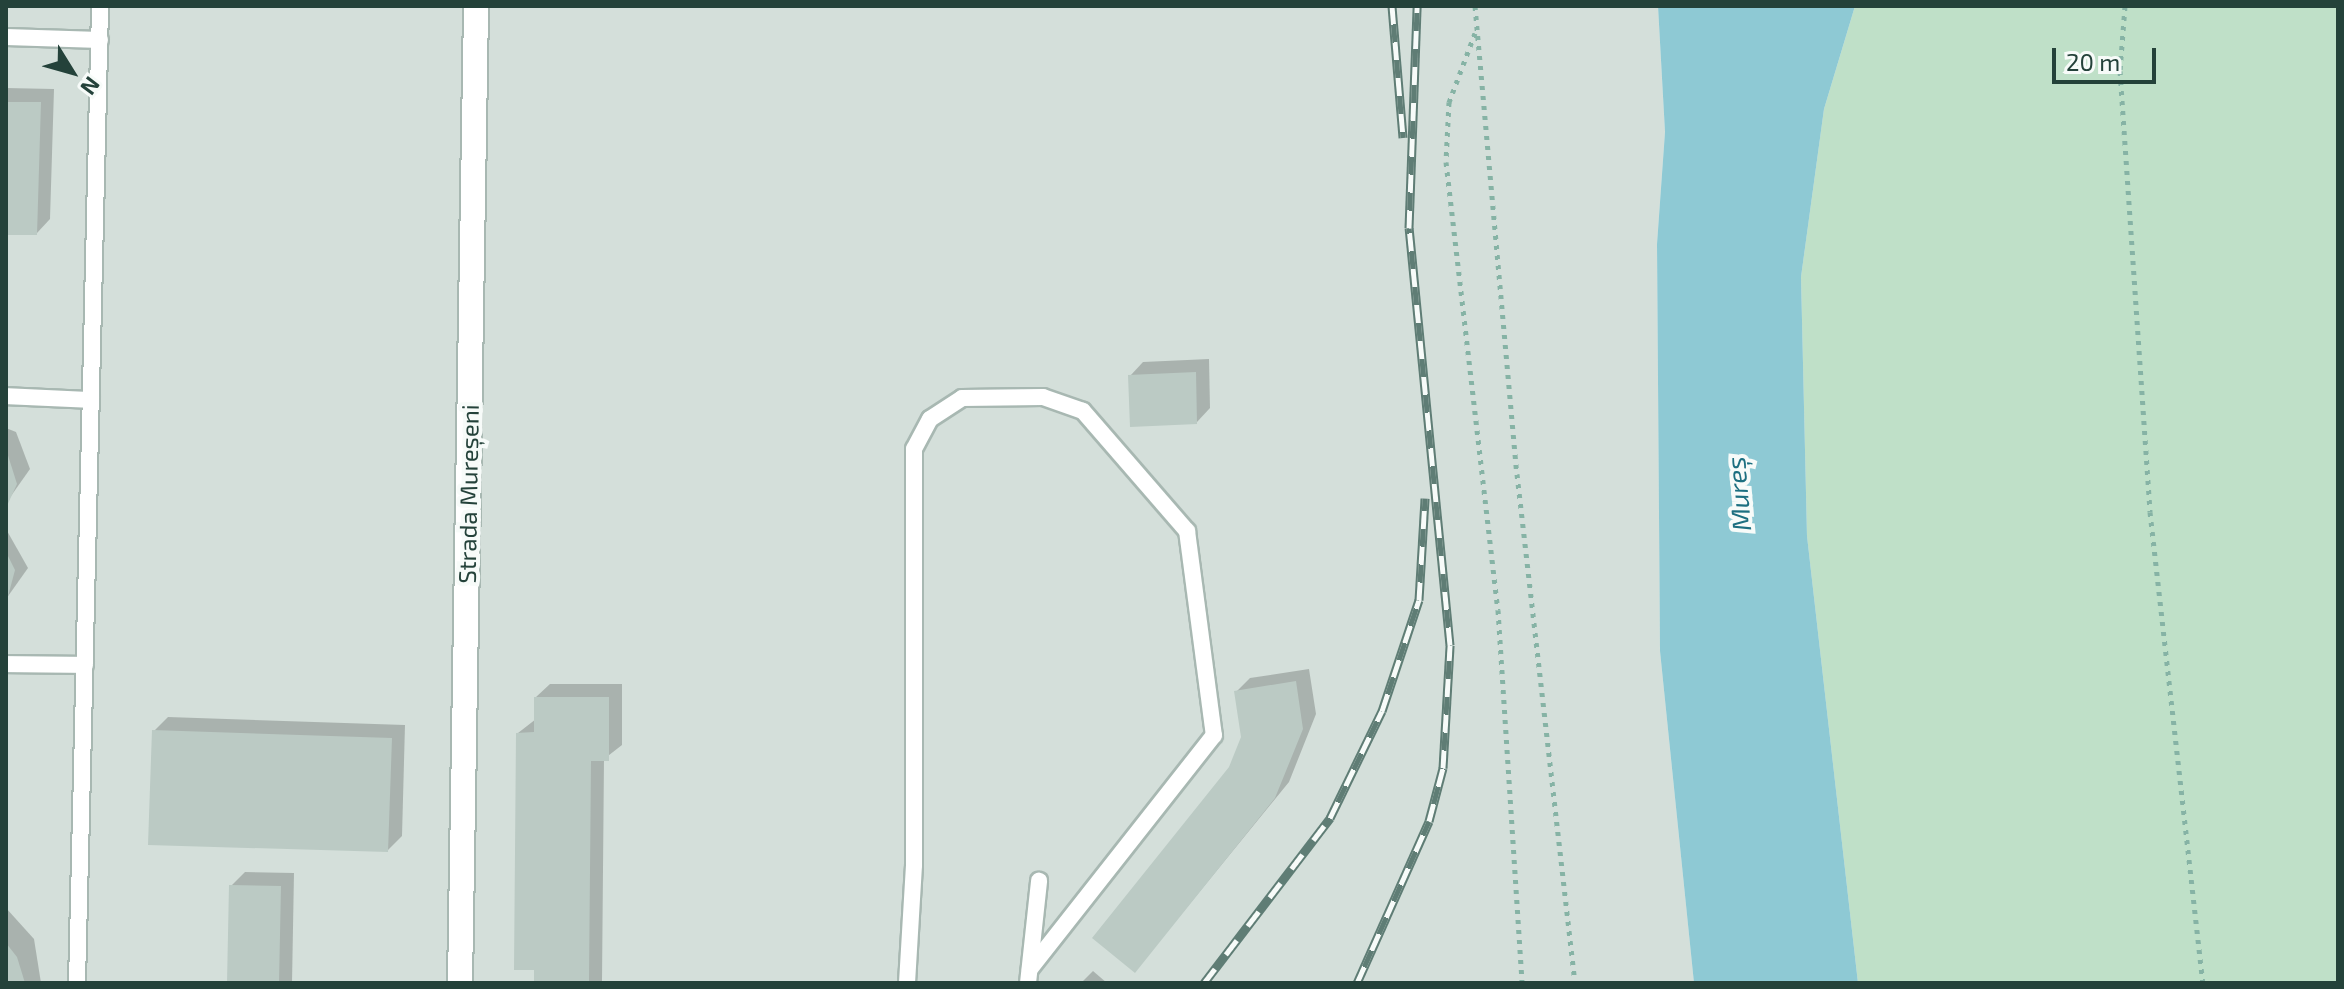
<!DOCTYPE html>
<meta charset="utf-8">
<style>
body{margin:0}
#map{position:relative;width:2344px;height:989px;overflow:hidden;background:#e6efeb;font-family:"Exo 2",sans-serif}
div>[style]{position:absolute}
[style*='--x']{left:calc(var(--x)*1px);top:calc(var(--y)*1px);width:calc(var(--w)*1px);rotate:calc(var(--a)*1deg)}
.built>*{inset:0;background:#d4dfda}
.green>*{inset:0;background:#bfe0c8}
.water>*{inset:0;background:#8ec9d4}
.shadow>*{inset:0;background:#0003}
.building>*{inset:0;background:#bbcac4}
.path>*{height:5px;margin-top:-2.5px;transform-origin:0;background:repeating-linear-gradient(90deg,#86b3a5 0 4px,transparent 0 10px)}
.roads{filter:drop-shadow(2px 0 #a8b8b2) drop-shadow(-2px 0 #a8b8b2) drop-shadow(0 2px #a8b8b2) drop-shadow(0 -2px #a8b8b2)}
.lane>*{height:16px;margin:-8px;padding:0 8px;transform-origin:8px;border-radius:8px;background:#fff}
.street>*{height:24px;margin:-12px;padding:0 12px;transform-origin:12px;border-radius:12px;background:#fff}
.rail>*{height:9px;margin-top:-4.5px;transform-origin:0;background:repeating-linear-gradient(90deg,#f7fbf9 0 18px,#5f7d75 0 36px);box-sizing:border-box;border-block:2px solid #5f7d75}
span{translate:-50% -50%;white-space:nowrap;text-align:center;line-height:1.15;-webkit-text-stroke:8px #f7fbf9;paint-order:stroke}
.street-label{font-size:24px;color:#24423a}
.water-label{font-size:26px;color:#1c6f80;font-style:italic}
.frame{position:absolute;inset:0;border:8px solid #24423a;pointer-events:none}
.north{position:absolute;left:32px;top:32px;width:80px;height:80px;-webkit-text-stroke:6px #f7fbf9;paint-order:stroke;rotate:127deg;font-size:22px;font-weight:700;line-height:32px;text-align:center;color:#24423a}
.north::after{content:'';display:block;margin:auto;width:28px;height:36px;background:#24423a;clip-path:polygon(50% 0,100% 100%,50% 72%,0 100%)}
.scale{position:absolute;left:2052px;top:48px;width:104px;height:36px;box-sizing:border-box;border:4px solid #24423a;border-top:0;padding-left:10px;font-size:24px;line-height:28px;white-space:nowrap;color:#24423a;-webkit-text-stroke:6px #f7fbf9;paint-order:stroke}
</style>
<div id="map">
<div class="built">
<i style="clip-path:polygon(6px 6px,1658px 6px,1665px 132px,1657px 244px,1660px 651px,1694px 983px,6px 983px)"></i>
</div>
<div class="green">
<i style="clip-path:polygon(1855px 6px,2338px 6px,2338px 983px,1858px 983px,1807px 536px,1801px 277px,1824px 109px)"></i>
</div>
<div class="water">
<i style="clip-path:polygon(1658px 6px,1855px 6px,1824px 109px,1801px 277px,1807px 536px,1858px 983px,1694px 983px,1660px 651px,1657px 244px,1665px 132px)"></i>
</div>
<div class="shadow">
<i style="clip-path:polygon(6px 88px,54px 89px,50px 219px,37px 233px,6px 232px)"></i>
<i style="clip-path:polygon(1209px 359px,1210px 408px,1197px 422px,1130px 376px,1143px 362px)"></i>
<i style="clip-path:polygon(6px 428px,16px 432px,30px 469px,6px 503px)"></i>
<i style="clip-path:polygon(6px 529px,28px 568px,6px 599px)"></i>
<i style="clip-path:polygon(1309px 669px,1316px 714px,1289px 782px,1135px 971px,1243px 738px,1236px 692px,1250px 678px)"></i>
<i style="clip-path:polygon(550px 684px,622px 684px,622px 745px,604px 759px,602px 983px,536px 983px,518px 733px,536px 719px,536px 697px)"></i>
<i style="clip-path:polygon(168px 717px,405px 725px,402px 836px,388px 850px,154px 731px)"></i>
<i style="clip-path:polygon(245px 872px,294px 873px,292px 983px,229px 983px,231px 886px)"></i>
<i style="clip-path:polygon(6px 908px,34px 939px,41px 983px,6px 983px)"></i>
<i style="clip-path:polygon(1093px 971px,1107px 983px,1081px 983px)"></i>
</div>
<div class="building">
<i style="clip-path:polygon(6px 102px,41px 102px,37px 235px,6px 235px)"></i>
<i style="clip-path:polygon(1196px 372px,1197px 424px,1130px 427px,1128px 375px)"></i>
<i style="clip-path:polygon(6px 449px,17px 484px,6px 508px)"></i>
<i style="clip-path:polygon(6px 552px,15px 570px,6px 604px)"></i>
<i style="clip-path:polygon(1296px 681px,1303px 729px,1275px 798px,1135px 973px,1092px 938px,1229px 767px,1241px 737px,1234px 691px)"></i>
<i style="clip-path:polygon(534px 697px,609px 697px,609px 761px,591px 761px,589px 983px,534px 983px,534px 970px,514px 970px,516px 733px,534px 732px)"></i>
<i style="clip-path:polygon(152px 730px,392px 738px,388px 852px,148px 845px)"></i>
<i style="clip-path:polygon(229px 885px,281px 886px,279px 983px,227px 983px)"></i>
<i style="clip-path:polygon(6px 943px,17px 957px,25px 983px,6px 983px)"></i>
</div>
<div class="path">
<i style="--x:1475;--y:6;--w:470;--a:84.9"></i>
<i style="--x:1517;--y:474;--w:512;--a:83.5"></i>
<i style="--x:2125;--y:6;--w:65;--a:94.4"></i>
<i style="--x:2120;--y:71;--w:442;--a:86.1"></i>
<i style="--x:2150;--y:512;--w:474;--a:83.6"></i>
<i style="--x:1475;--y:33;--w:74;--a:110.6"></i>
<i style="--x:1449;--y:102;--w:60;--a:92.9"></i>
<i style="--x:1446;--y:162;--w:451;--a:83.4"></i>
<i style="--x:1498;--y:610;--w:374;--a:86.3"></i>
</div>
<div class="roads">
<div class="lane">
<i style="--x:6;--y:37;--w:94;--a:1.8"></i>
<i style="--x:6;--y:396;--w:85;--a:2.7"></i>
<i style="--x:6;--y:664;--w:79;--a:0.7"></i>
<i style="--x:77;--y:983;--w:977;--a:-88.65"></i>
<i style="--x:907;--y:983;--w:118;--a:-86.6"></i>
<i style="--x:914;--y:865;--w:416;--a:-90"></i>
<i style="--x:914;--y:449;--w:34;--a:-62"></i>
<i style="--x:930;--y:419;--w:38;--a:-33"></i>
<i style="--x:962;--y:398;--w:81;--a:-0.7"></i>
<i style="--x:1043;--y:397;--w:42;--a:19.3"></i>
<i style="--x:1083;--y:411;--w:159;--a:49.1"></i>
<i style="--x:1187;--y:531;--w:206;--a:82.5"></i>
<i style="--x:1214;--y:735;--w:298;--a:128.2"></i>
<i style="--x:1028;--y:983;--w:103;--a:-83.8"></i>
</div>
<div class="street">
<i style="--x:460;--y:983;--w:977;--a:-89.06"></i>
</div>
</div>
<div class="rail">
<i style="--x:1392;--y:6;--w:132;--a:85.2"></i>
<i style="--x:1204;--y:983;--w:208;--a:-52.6"></i>
<i style="--x:1330;--y:818;--w:119;--a:-64.1"></i>
<i style="--x:1382;--y:711;--w:117;--a:-71.6"></i>
<i style="--x:1419;--y:600;--w:102;--a:-86.6"></i>
<i style="--x:1357;--y:983;--w:177;--a:-66"></i>
<i style="--x:1429;--y:821;--w:55;--a:-75.2"></i>
<i style="--x:1443;--y:768;--w:123;--a:-86.7"></i>
<i style="--x:1450;--y:645;--w:419;--a:-95.6"></i>
<i style="--x:1409;--y:228;--w:222;--a:-87.9"></i>
</div>
<div class="street-label">
<span style="left:468px;top:494px;rotate:-89deg">Strada Mureșeni</span>
</div>
<div class="water-label">
<span style="left:1738px;top:494px;rotate:-95deg">Mureș</span>
</div>
<div class="frame"></div>
<div class="north">N</div>
<div class="scale">20 m</div>
</div>
